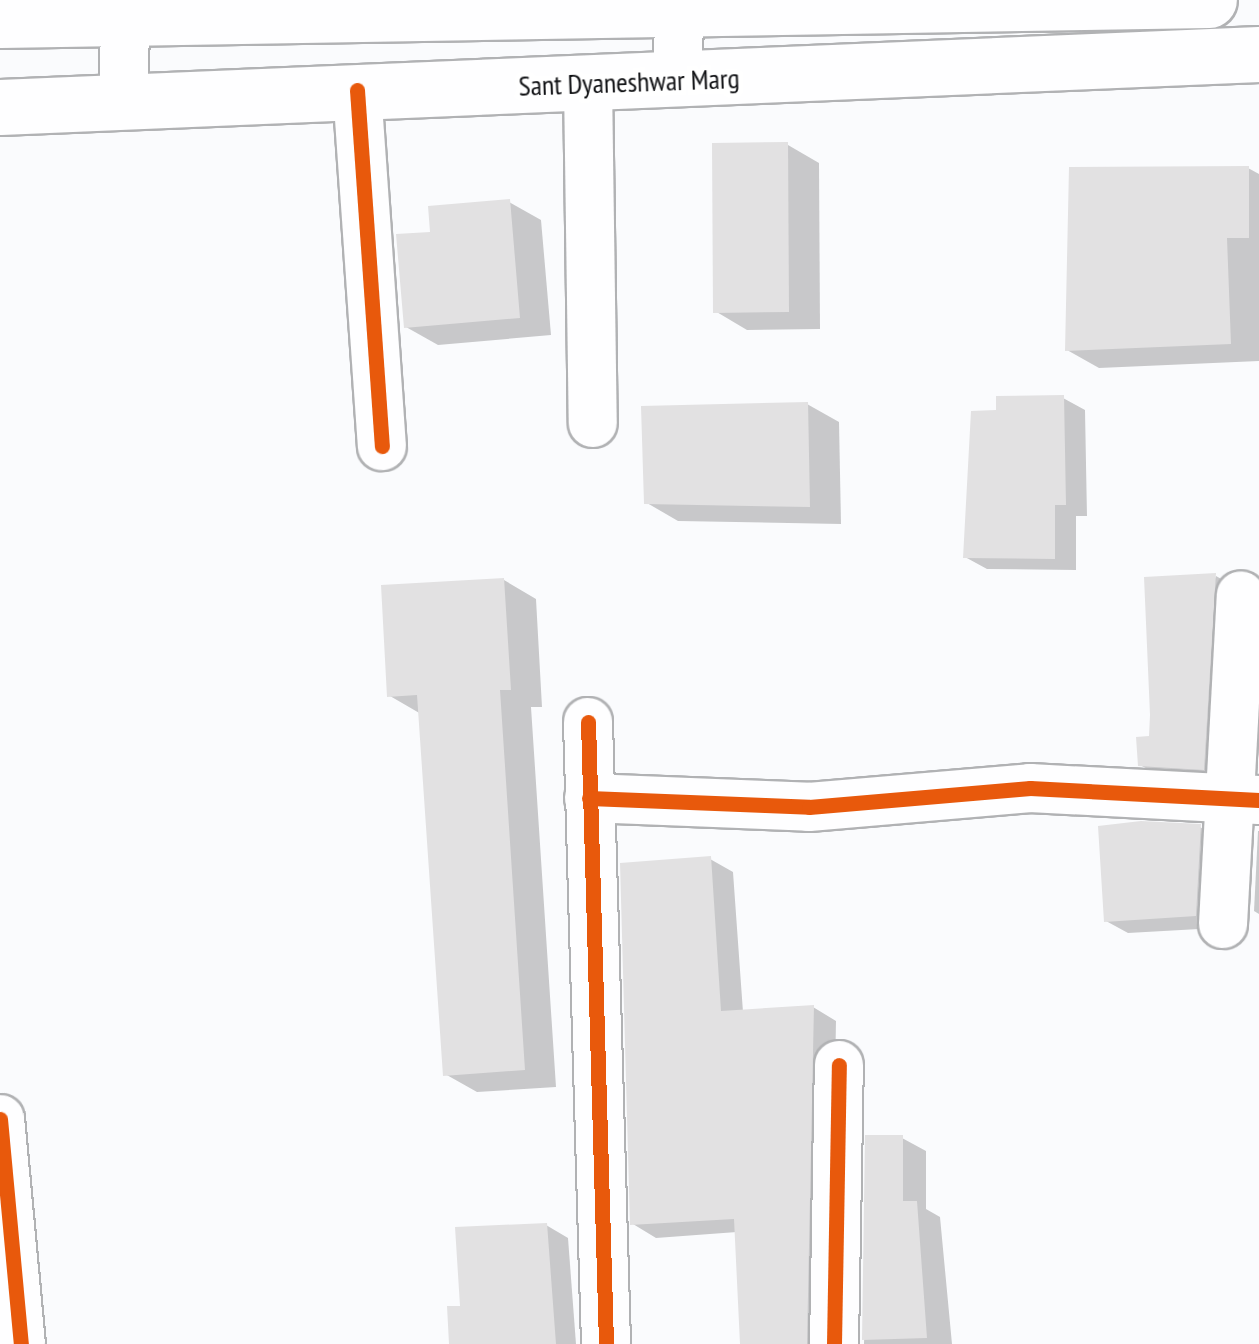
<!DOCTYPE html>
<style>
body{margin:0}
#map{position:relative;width:1259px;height:1344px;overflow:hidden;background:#fafbfd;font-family:"PT Sans Narrow",sans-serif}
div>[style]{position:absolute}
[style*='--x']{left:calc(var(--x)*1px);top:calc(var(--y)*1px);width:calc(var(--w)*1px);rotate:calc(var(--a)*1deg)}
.shadow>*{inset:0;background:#0003}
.building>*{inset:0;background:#e2e1e2}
.roads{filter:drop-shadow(2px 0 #b1b2b4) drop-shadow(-2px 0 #b1b2b4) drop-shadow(0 2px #b1b2b4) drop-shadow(0 -2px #b1b2b4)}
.minor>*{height:48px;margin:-24px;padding:0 24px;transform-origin:24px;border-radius:24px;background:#fefeff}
.major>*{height:55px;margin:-27.5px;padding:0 27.5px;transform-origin:27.5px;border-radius:27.5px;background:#fefeff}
.cycleway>*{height:15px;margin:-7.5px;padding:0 7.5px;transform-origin:7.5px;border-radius:7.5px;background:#e8590c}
span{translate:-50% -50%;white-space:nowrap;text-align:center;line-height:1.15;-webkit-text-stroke:10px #fff;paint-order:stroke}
.street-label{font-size:28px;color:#0e0f12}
</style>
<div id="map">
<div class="shadow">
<i style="clip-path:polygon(788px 145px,819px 163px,820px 329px,747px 330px,715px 311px)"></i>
<i style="clip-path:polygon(1248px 168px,1259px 174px,1259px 361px,1099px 368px,1067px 350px)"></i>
<i style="clip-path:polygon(509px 202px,541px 220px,551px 335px,438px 345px,406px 327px,433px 234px)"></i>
<i style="clip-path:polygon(1063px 398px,1085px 410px,1087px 516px,1076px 516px,1076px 570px,987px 569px,965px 557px,999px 412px)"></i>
<i style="clip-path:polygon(807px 404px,839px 422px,841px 524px,678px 521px,647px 503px)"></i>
<i style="clip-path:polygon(1216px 576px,1237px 588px,1225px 781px,1162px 777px,1140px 765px)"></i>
<i style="clip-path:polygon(504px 580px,536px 599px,542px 707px,531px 707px,556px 1087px,477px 1092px,445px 1074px,421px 714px,390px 696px)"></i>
<i style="clip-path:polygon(1200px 827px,1222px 840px,1217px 928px,1128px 933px,1106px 921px)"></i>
<i style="clip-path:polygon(1258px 831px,1259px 831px,1259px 914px,1254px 911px)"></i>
<i style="clip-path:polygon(710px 859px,733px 872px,743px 1012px,813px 1007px,836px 1021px,830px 1344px,741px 1344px,737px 1232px,656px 1238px,633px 1224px)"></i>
<i style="clip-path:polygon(868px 1138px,902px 1138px,926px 1151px,926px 1209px,940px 1217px,952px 1344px,864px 1344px)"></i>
<i style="clip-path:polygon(546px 1225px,568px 1238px,576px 1344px,455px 1344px,462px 1308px)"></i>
</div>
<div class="building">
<i style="clip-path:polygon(788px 142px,789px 312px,713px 313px,712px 143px)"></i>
<i style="clip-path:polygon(1249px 166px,1249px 238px,1227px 238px,1231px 344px,1065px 351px,1069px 167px)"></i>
<i style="clip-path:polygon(510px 199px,520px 318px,404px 328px,396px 234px,430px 232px,428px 206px)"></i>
<i style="clip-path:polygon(1064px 395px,1066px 505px,1055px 505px,1055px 559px,963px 558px,971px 411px,996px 410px,996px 396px)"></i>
<i style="clip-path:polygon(808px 402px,810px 507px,644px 504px,641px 406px)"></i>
<i style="clip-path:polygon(1216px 573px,1204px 770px,1138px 766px,1136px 737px,1149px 736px,1150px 715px,1144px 577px)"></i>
<i style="clip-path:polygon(504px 578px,511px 690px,500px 690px,525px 1070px,443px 1076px,417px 695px,387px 697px,381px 585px)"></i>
<i style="clip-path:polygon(1141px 821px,1201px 824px,1196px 916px,1104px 922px,1098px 826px)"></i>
<i style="clip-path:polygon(711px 856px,721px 1011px,814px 1005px,807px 1344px,740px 1344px,734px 1219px,630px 1225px,620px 863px)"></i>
<i style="clip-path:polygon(865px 1135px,903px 1135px,903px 1201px,917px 1201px,927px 1338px,862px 1340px)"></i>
<i style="clip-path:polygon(547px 1223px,556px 1344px,449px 1344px,447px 1306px,460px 1306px,455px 1227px)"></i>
</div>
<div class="roads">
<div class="minor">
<i style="--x:678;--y:80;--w:80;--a:-89.3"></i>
<i style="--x:588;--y:83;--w:340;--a:89.2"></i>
<i style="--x:357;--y:90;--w:357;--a:86"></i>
<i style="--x:124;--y:97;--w:97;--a:-89.4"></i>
<i style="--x:588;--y:722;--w:622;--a:88.34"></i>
<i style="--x:589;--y:798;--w:220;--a:2.3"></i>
<i style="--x:809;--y:807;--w:222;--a:-4.9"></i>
<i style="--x:1030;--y:788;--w:229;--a:3"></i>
<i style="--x:1223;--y:924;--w:329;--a:-86.9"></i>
<i style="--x:0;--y:1119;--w:226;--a:84.7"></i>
<i style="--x:834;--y:1344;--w:279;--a:-89"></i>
</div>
<div class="major">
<i style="--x:0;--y:20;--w:1209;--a:-0.95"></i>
<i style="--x:0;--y:107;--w:1260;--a:-2.41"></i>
</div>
</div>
<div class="cycleway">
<i style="--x:357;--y:90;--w:357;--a:86"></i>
<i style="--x:588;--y:722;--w:622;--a:88.34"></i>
<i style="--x:589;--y:798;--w:220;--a:2.3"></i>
<i style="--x:809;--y:807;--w:222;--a:-4.9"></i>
<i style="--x:1030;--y:788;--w:229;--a:3"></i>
<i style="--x:0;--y:1119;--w:226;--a:84.7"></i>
<i style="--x:834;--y:1344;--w:279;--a:-89"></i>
</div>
<div class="street-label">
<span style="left:629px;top:82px;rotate:-2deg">Sant Dyaneshwar Marg</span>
</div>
</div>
